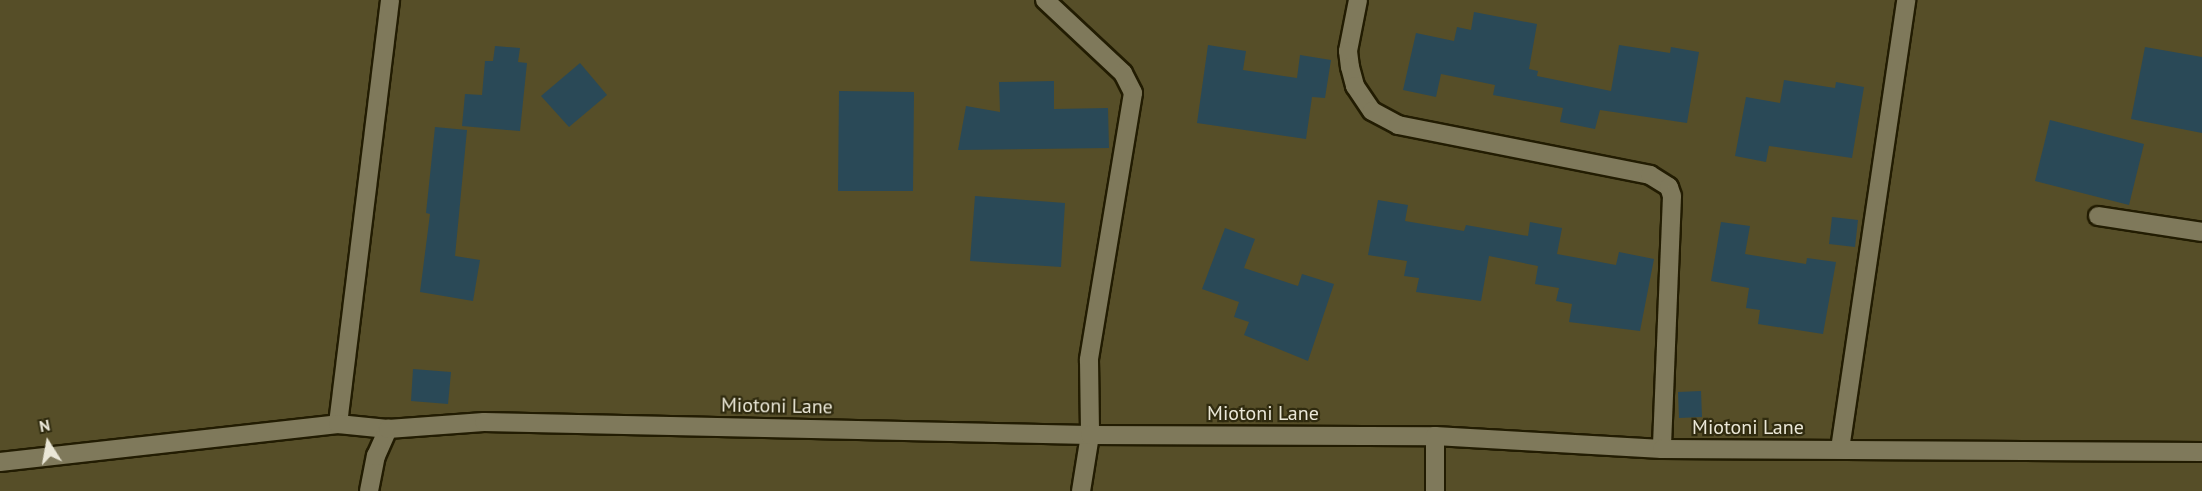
<!DOCTYPE html>
<style>
body{margin:0}
#map{position:relative;width:2202px;height:491px;overflow:hidden;background:#3a3519;font-family:"PT Sans",sans-serif}
div>[style]{position:absolute}
[style*='--x']{left:calc(var(--x)*1px);top:calc(var(--y)*1px);width:calc(var(--w)*1px);rotate:calc(var(--a)*1deg)}
.green>*{inset:0;background:#564e28}
.building>*{inset:0;background:#2a4957}
.roads{filter:drop-shadow(2px 0 #221c02) drop-shadow(-2px 0 #221c02) drop-shadow(0 2px #221c02) drop-shadow(0 -2px #221c02)}
.street>*{height:18px;margin:-9px;padding:0 9px;transform-origin:9px;border-radius:9px;background:#7f795b}
span{translate:-50% -50%;white-space:nowrap;text-align:center;line-height:1.15;-webkit-text-stroke:4.5px #302b0f;paint-order:stroke}
.street-label{font-size:20px;color:#eae7d7}
.north{position:absolute;left:18px;top:413px;width:60px;height:60px;-webkit-text-stroke:4px #302b0f;paint-order:stroke;rotate:349deg;font-size:16px;font-weight:700;line-height:24px;text-align:center;color:#eae7d7}
.north::after{content:'';display:block;margin:auto;width:21px;height:27px;background:#eae7d7;clip-path:polygon(50% 0,100% 100%,50% 72%,0 100%)}
</style>
<div id="map">
<div class="green">
<i style="clip-path:polygon(0 0,2202px 0,2202px 491px,0 491px)"></i>
</div>
<div class="building">
<i style="clip-path:polygon(1474px 12px,1537px 24px,1529px 69px,1538px 71px,1537px 76px,1611px 91px,1619px 45px,1670px 53px,1671px 47px,1699px 52px,1687px 123px,1600px 110px,1595px 129px,1560px 122px,1563px 108px,1493px 95px,1495px 85px,1441px 74px,1436px 97px,1403px 90px,1416px 33px,1454px 41px,1457px 27px,1471px 30px)"></i>
<i style="clip-path:polygon(1208px 45px,1246px 51px,1243px 70px,1297px 78px,1300px 55px,1331px 60px,1325px 98px,1312px 97px,1306px 139px,1197px 123px)"></i>
<i style="clip-path:polygon(495px 46px,520px 48px,518px 62px,527px 63px,520px 131px,462px 126px,465px 94px,482px 95px,485px 61px,493px 61px)"></i>
<i style="clip-path:polygon(2145px 47px,2202px 57px,2202px 133px,2131px 119px)"></i>
<i style="clip-path:polygon(580px 63px,607px 95px,569px 127px,541px 96px)"></i>
<i style="clip-path:polygon(1784px 80px,1835px 88px,1836px 82px,1864px 87px,1852px 158px,1769px 146px,1766px 162px,1735px 156px,1746px 97px,1780px 103px)"></i>
<i style="clip-path:polygon(1054px 81px,1054px 109px,1108px 108px,1109px 148px,958px 150px,966px 106px,1000px 112px,999px 82px)"></i>
<i style="clip-path:polygon(839px 91px,914px 92px,913px 191px,838px 191px)"></i>
<i style="clip-path:polygon(2050px 120px,2144px 144px,2129px 205px,2035px 181px)"></i>
<i style="clip-path:polygon(435px 127px,467px 130px,455px 256px,480px 260px,473px 301px,420px 292px,430px 214px,426px 213px)"></i>
<i style="clip-path:polygon(975px 196px,1065px 203px,1061px 267px,970px 261px)"></i>
<i style="clip-path:polygon(1378px 200px,1408px 205px,1405px 221px,1464px 231px,1466px 225px,1528px 236px,1530px 222px,1562px 228px,1557px 254px,1616px 265px,1619px 252px,1654px 259px,1640px 331px,1569px 322px,1572px 304px,1556px 301px,1559px 288px,1535px 284px,1538px 266px,1489px 256px,1481px 301px,1416px 292px,1419px 278px,1404px 276px,1407px 261px,1368px 255px)"></i>
<i style="clip-path:polygon(1832px 217px,1858px 220px,1855px 247px,1829px 244px)"></i>
<i style="clip-path:polygon(1721px 222px,1750px 226px,1745px 254px,1806px 264px,1807px 258px,1836px 262px,1823px 334px,1758px 324px,1760px 310px,1746px 308px,1749px 288px,1711px 281px)"></i>
<i style="clip-path:polygon(1225px 228px,1255px 239px,1244px 268px,1298px 286px,1302px 274px,1334px 284px,1308px 361px,1244px 335px,1249px 322px,1234px 317px,1239px 302px,1202px 289px)"></i>
<i style="clip-path:polygon(413px 369px,451px 372px,448px 404px,411px 401px)"></i>
<i style="clip-path:polygon(1701px 391px,1702px 417px,1679px 418px,1678px 392px)"></i>
</div>
<div class="roads">
<div class="street">
<i style="--x:1045;--y:0;--w:107;--a:43.1"></i>
<i style="--x:1123;--y:73;--w:22;--a:63"></i>
<i style="--x:1133;--y:93;--w:271;--a:99.4"></i>
<i style="--x:1089;--y:360;--w:75;--a:89.2"></i>
<i style="--x:1090;--y:435;--w:57;--a:99.1"></i>
<i style="--x:1358;--y:0;--w:52;--a:101.1"></i>
<i style="--x:1348;--y:51;--w:16;--a:83"></i>
<i style="--x:1350;--y:67;--w:20;--a:75"></i>
<i style="--x:1355;--y:86;--w:30;--a:56"></i>
<i style="--x:1372;--y:111;--w:30;--a:28"></i>
<i style="--x:1398;--y:125;--w:257;--a:11.2"></i>
<i style="--x:1650;--y:175;--w:22;--a:32"></i>
<i style="--x:1669;--y:187;--w:9;--a:72"></i>
<i style="--x:1672;--y:196;--w:253;--a:92.3"></i>
<i style="--x:2098;--y:216;--w:105;--a:8.7"></i>
<i style="--x:338;--y:424;--w:427;--a:-83"></i>
<i style="--x:1840;--y:449;--w:454;--a:-81.6"></i>
<i style="--x:0;--y:462;--w:340;--a:-6.4"></i>
<i style="--x:338;--y:424;--w:50;--a:5.7"></i>
<i style="--x:369;--y:491;--w:36;--a:-79"></i>
<i style="--x:376;--y:456;--w:30;--a:-66"></i>
<i style="--x:388;--y:429;--w:96;--a:-4.2"></i>
<i style="--x:484;--y:422;--w:606;--a:1.23"></i>
<i style="--x:1090;--y:435;--w:345;--a:0.2"></i>
<i style="--x:1435;--y:436;--w:227;--a:3.3"></i>
<i style="--x:1662;--y:449;--w:540;--a:0.32"></i>
<i style="--x:1435;--y:491;--w:55;--a:-90"></i>
</div>
</div>
<div class="street-label">
<span style="left:777px;top:406px;rotate:1deg">Miotoni Lane</span>
<span style="left:1263px;top:413px">Miotoni Lane</span>
<span style="left:1748px;top:427px">Miotoni Lane</span>
</div>
<div class="north">N</div>
</div>
